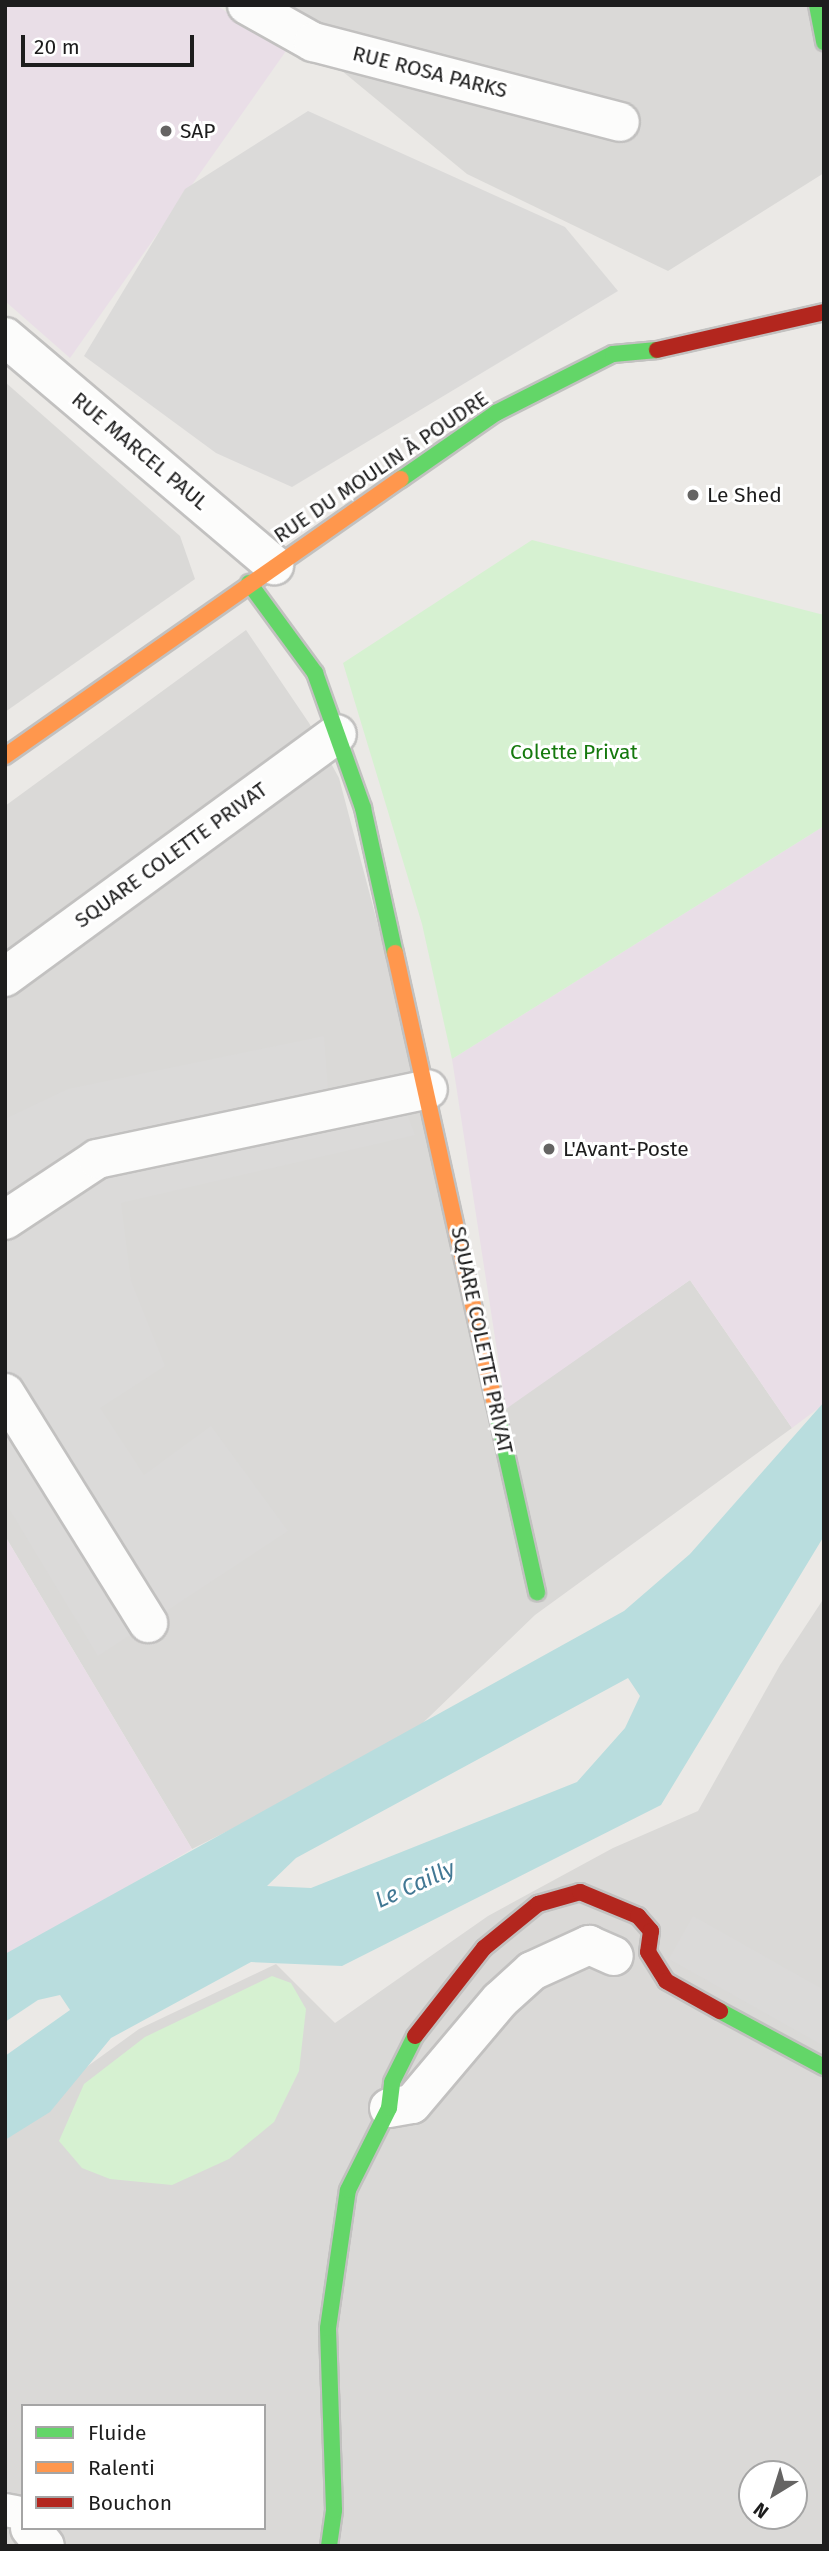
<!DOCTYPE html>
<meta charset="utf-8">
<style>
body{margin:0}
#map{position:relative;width:829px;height:2551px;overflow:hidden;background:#ebe9e6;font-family:"Fira Sans",sans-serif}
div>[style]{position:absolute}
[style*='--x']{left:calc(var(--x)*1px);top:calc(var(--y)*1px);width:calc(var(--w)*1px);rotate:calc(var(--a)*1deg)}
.residential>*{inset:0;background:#dad9d7}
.industrial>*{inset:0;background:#e9dee7}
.park>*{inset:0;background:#d6f1d1}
.parking>*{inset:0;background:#dbdad9}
.water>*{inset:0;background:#b9ddde}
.roads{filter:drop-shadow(2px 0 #c2c1c0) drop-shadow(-2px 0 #c2c1c0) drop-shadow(0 2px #c2c1c0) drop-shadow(0 -2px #c2c1c0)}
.lane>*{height:32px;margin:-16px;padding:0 16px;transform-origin:16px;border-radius:16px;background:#fcfcfb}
.street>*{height:38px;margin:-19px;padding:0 19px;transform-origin:19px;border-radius:19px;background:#fcfcfb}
.fast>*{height:16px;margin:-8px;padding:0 8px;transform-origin:8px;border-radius:8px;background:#63d668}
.slow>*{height:16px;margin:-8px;padding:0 8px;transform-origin:8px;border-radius:8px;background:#ff974d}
.jam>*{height:16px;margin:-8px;padding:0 8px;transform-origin:8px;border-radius:8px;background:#b3261e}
.dots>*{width:19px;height:19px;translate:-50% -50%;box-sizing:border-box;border:4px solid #fff;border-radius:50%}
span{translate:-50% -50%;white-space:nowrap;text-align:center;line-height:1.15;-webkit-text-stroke:6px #fff;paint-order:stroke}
.street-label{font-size:21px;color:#1d1d1d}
.poi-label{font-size:21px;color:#1d1d1d}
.left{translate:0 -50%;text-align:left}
.park-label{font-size:21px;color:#15790d}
.water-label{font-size:23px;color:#427894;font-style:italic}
.frame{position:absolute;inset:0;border:7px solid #1d1d1d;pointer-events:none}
.legend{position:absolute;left:21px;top:2404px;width:245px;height:126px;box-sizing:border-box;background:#fff;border:2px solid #a5a5a5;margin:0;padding:9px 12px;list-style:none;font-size:21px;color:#1d1d1d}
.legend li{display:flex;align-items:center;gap:14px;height:35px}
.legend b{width:35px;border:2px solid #a5a5a5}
.north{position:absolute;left:738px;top:2460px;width:70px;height:70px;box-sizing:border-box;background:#fff;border:2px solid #a5a5a5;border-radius:50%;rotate:218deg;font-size:19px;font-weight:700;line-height:28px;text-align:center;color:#1d1d1d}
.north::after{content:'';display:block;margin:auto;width:24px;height:32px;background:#656463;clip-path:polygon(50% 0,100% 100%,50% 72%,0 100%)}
.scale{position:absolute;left:21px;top:35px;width:173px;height:32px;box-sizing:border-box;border:4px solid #1d1d1d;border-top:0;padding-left:9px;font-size:21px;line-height:24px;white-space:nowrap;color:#1d1d1d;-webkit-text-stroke:5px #fff;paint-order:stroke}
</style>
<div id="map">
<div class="residential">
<i style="clip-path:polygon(262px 5px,824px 5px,824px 173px,668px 271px,467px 174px)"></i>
<i style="clip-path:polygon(5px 382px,180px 536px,195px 579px,5px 712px)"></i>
<i style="clip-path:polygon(246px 630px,309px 723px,339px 778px,506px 1408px,690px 1280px,792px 1428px,535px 1615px,401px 1744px,192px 1849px,5px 1536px,5px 806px)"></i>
<i style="clip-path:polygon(evenodd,824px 1598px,824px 2546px,5px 2546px,5px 2126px,139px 2029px,276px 1964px,335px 2023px,488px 1916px,613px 1848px,698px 1811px,780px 1665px,824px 1598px,23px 2406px,264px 2406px,264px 2528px,23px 2528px,23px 2406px,824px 1598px,752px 2474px,794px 2474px,794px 2516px,752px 2516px,752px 2474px)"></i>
</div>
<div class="industrial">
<i style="clip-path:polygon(5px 5px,216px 5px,286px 51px,70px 358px,5px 301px)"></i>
<i style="clip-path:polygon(824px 826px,824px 1404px,792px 1428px,690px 1280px,506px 1409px,452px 1059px)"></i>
<i style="clip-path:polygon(5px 1536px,192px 1849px,5px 1958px)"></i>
</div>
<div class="park">
<i style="clip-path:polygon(532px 540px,824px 615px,824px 826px,452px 1059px,422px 924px,343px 663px)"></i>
<i style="clip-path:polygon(272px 1976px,291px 1983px,306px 2009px,299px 2071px,274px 2122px,229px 2159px,172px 2185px,110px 2179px,82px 2168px,59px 2141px,84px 2084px,145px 2037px)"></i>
</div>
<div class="parking">
<i style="clip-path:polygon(308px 111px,565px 227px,618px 291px,292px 487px,216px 453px,84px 356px,185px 189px)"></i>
<i style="clip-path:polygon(324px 1036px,330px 1116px,403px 1103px,415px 1135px,121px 1203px,131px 1281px,165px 1366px,100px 1408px,144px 1475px,211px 1426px,288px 1531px,98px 1656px,5px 1502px,5px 1119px,68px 1089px)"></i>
<i style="clip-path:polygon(693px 1916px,824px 1990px,824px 2046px,669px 1959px)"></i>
</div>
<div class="water">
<i style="clip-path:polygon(evenodd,824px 1402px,824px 1536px,661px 1805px,342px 1966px,251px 1962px,111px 2038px,50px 2112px,5px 2140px,5px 2056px,70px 2010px,60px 1995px,38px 2000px,5px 2022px,5px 1954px,624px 1611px,690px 1554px,824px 1402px,628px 1678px,640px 1696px,625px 1728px,577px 1782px,311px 1888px,267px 1886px,296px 1858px,628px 1678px)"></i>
</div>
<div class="roads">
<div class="lane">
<i style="--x:5;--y:2510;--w:11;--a:10"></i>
</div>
<div class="street">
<i style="--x:247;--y:5;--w:76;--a:29.3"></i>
<i style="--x:313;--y:42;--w:317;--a:14.6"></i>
<i style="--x:5;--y:337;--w:353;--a:40.3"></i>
<i style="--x:5;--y:977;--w:411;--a:-36.2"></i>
<i style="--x:5;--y:1220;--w:110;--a:-33.5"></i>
<i style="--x:97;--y:1159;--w:338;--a:-11.9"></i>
<i style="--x:5;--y:1393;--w:271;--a:58.1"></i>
<i style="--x:389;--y:2108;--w:23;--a:-10"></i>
<i style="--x:412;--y:2104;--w:136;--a:-49.8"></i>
<i style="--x:500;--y:2000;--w:43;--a:-42.2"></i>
<i style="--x:532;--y:1971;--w:63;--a:-24.5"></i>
<i style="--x:589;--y:1945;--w:27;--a:24"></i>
<i style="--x:30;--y:2528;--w:23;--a:50"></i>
</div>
<div class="fast">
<i style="--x:817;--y:5;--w:38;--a:79"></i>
<i style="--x:401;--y:479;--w:116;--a:-34.8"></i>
<i style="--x:496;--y:413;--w:131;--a:-26.8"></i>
<i style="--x:613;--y:354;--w:44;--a:-5.2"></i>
<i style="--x:249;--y:583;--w:112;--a:53.7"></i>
<i style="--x:315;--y:673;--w:143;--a:70.4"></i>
<i style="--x:363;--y:808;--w:148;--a:77.6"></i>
<i style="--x:495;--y:1404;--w:193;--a:77.4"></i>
<i style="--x:720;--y:2011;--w:118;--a:28.3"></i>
<i style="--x:329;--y:2546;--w:36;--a:-82"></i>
<i style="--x:334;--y:2510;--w:182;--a:-91.9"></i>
<i style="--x:328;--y:2328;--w:139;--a:-81.8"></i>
<i style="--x:348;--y:2190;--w:92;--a:-63.4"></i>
<i style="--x:389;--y:2108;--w:26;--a:-83"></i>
<i style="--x:392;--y:2082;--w:51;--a:-63.4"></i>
</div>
<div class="slow">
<i style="--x:5;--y:756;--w:483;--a:-35"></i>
<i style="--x:395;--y:953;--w:462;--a:77.5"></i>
</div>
<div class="jam">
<i style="--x:657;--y:350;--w:171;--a:-12.8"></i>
<i style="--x:415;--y:2036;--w:112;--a:-51.9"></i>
<i style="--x:484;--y:1948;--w:70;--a:-39.2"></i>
<i style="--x:538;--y:1904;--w:44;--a:-15.9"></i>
<i style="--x:580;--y:1892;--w:63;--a:22.5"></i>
<i style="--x:638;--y:1916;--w:20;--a:49"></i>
<i style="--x:651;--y:1931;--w:21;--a:98"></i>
<i style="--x:648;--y:1952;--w:34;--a:58"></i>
<i style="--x:666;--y:1981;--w:62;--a:29.1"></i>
</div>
</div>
<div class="dots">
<i style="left:166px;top:131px;background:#656463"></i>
<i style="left:693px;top:495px;background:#656463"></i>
<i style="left:549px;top:1149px;background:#656463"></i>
</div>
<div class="street-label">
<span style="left:430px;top:72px;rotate:14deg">RUE ROSA PARKS</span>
<span style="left:140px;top:451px;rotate:40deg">RUE MARCEL PAUL</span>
<span style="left:381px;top:467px;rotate:-34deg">RUE DU MOULIN À POUDRE</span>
<span style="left:171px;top:855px;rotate:-36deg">SQUARE COLETTE PRIVAT</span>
<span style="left:482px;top:1340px;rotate:78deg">SQUARE COLETTE PRIVAT</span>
</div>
<div class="poi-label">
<span class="left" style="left:180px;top:131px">SAP</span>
<span class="left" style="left:707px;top:495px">Le Shed</span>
<span class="left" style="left:563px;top:1149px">L'Avant-Poste</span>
</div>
<div class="park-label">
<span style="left:574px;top:752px">Colette Privat</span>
</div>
<div class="water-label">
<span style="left:415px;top:1884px;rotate:-24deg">Le Cailly</span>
</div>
<div class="frame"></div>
<ul class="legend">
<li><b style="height:9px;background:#63d668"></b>Fluide</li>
<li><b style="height:9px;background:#ff974d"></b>Ralenti</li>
<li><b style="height:9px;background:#b3261e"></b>Bouchon</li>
</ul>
<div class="north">N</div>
<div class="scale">20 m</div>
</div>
